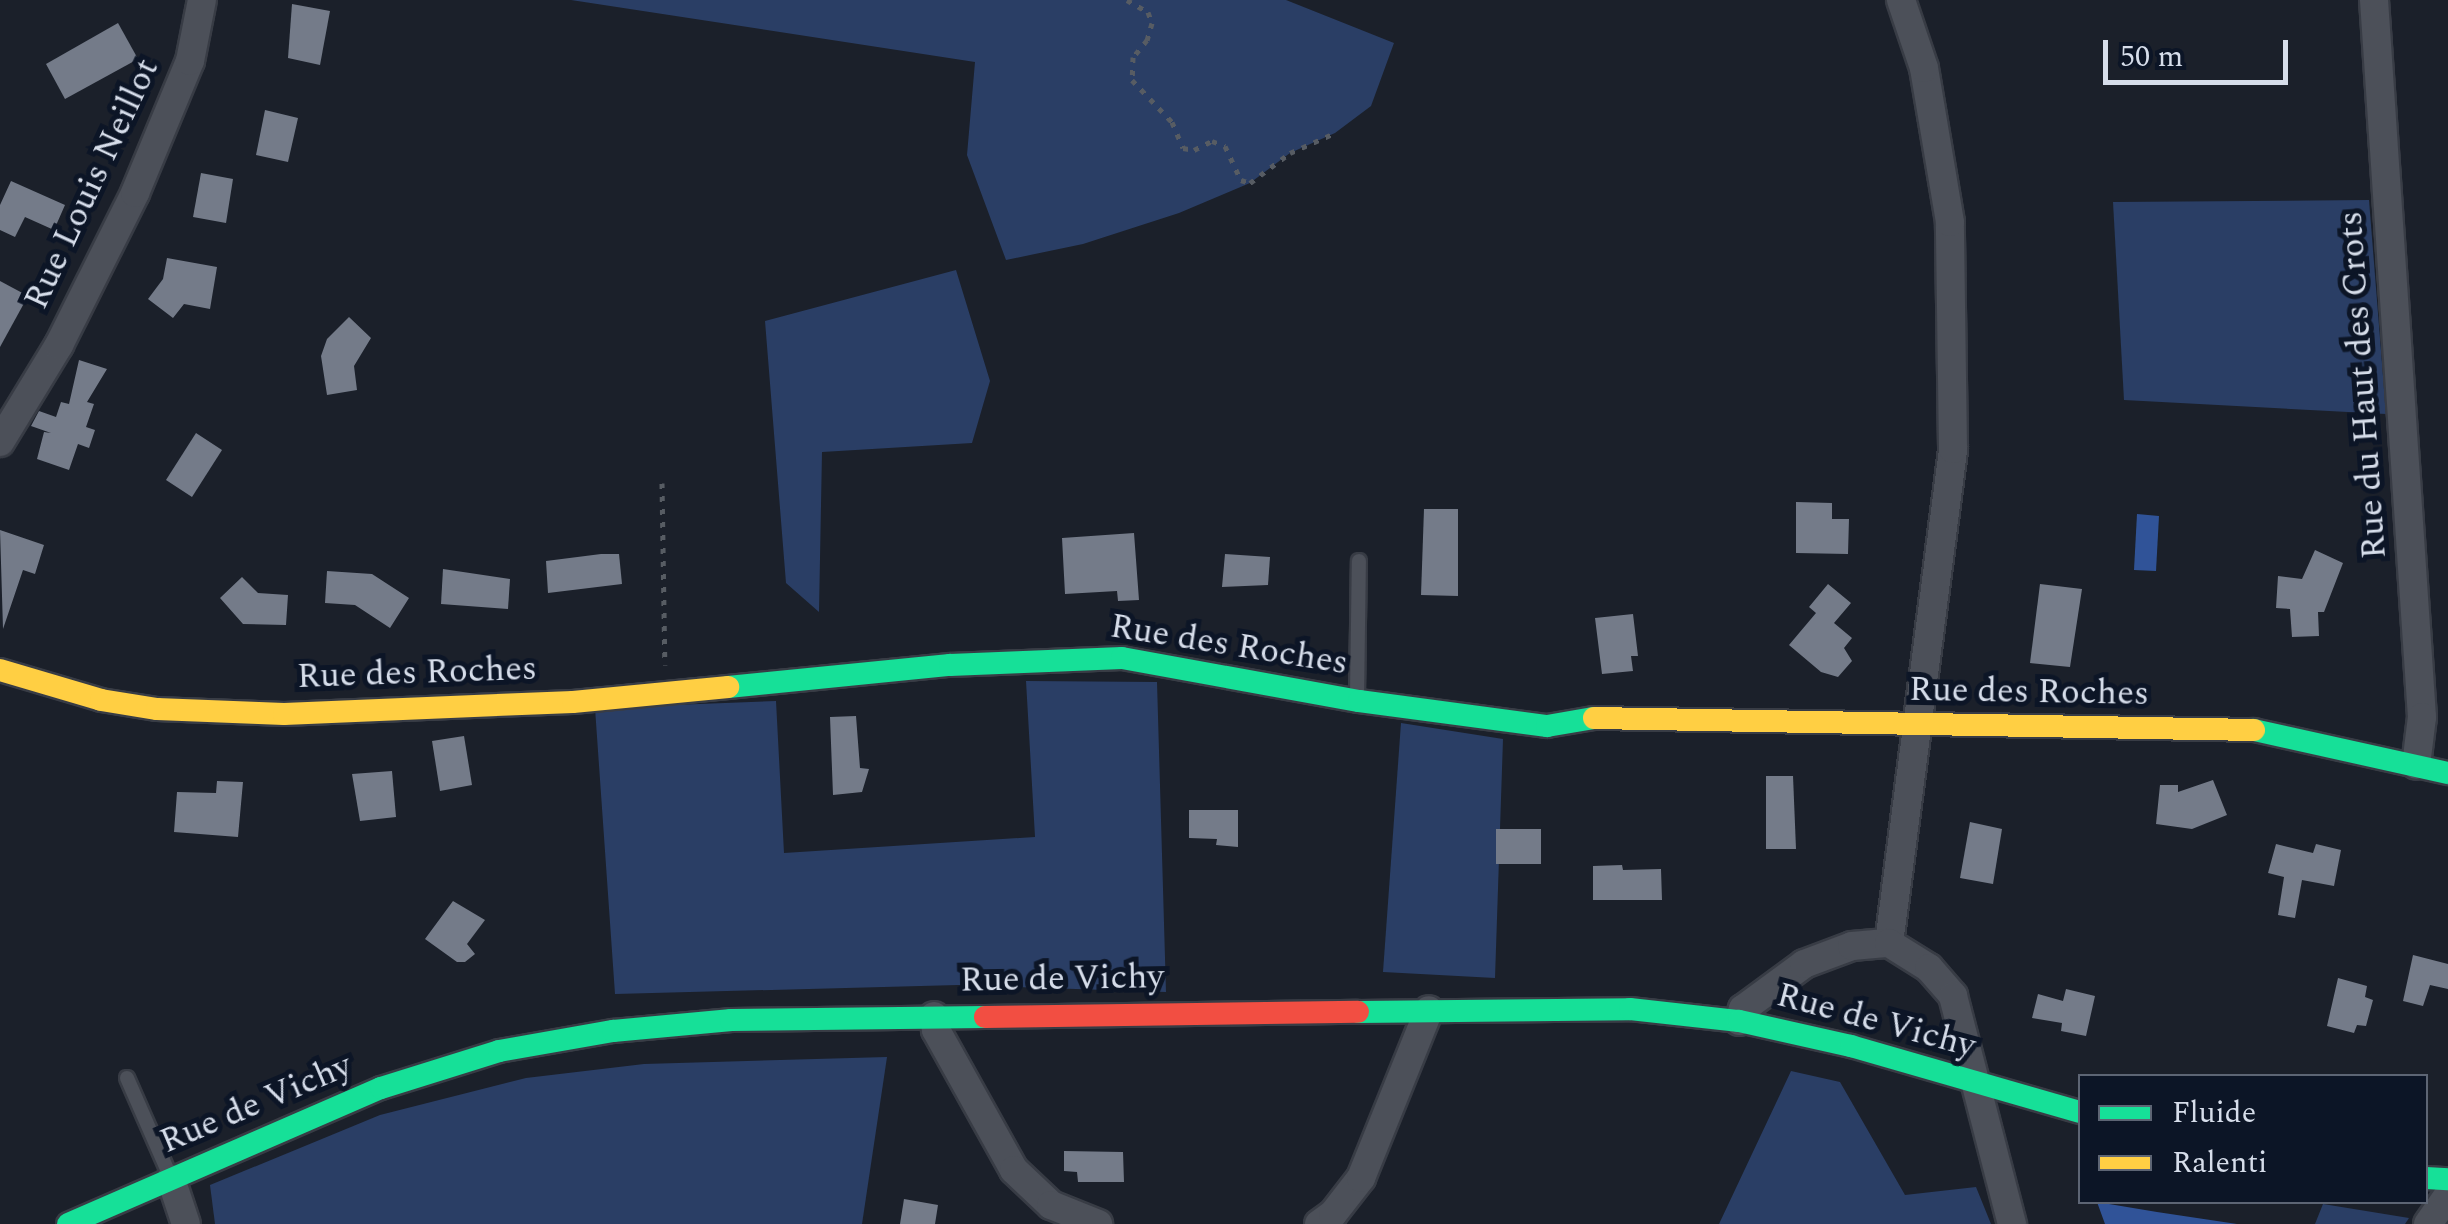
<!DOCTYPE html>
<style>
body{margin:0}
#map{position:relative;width:2448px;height:1224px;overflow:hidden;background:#1b202a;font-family:Spectral,serif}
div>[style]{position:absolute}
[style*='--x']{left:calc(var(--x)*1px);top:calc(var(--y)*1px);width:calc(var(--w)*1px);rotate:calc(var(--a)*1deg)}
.green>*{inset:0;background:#2a3e65}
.water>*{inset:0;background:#305398}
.building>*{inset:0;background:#747b89}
.path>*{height:5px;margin-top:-2.5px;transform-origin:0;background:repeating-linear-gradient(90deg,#575c63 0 5px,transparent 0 13px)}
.roads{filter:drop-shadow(2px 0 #383c45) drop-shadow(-2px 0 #383c45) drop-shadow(0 2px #383c45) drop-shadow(0 -2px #383c45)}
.lane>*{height:14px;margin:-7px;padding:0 7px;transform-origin:7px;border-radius:7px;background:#4c5059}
.street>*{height:28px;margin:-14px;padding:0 14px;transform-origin:14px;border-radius:14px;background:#4c5059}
.fast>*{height:22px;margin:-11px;padding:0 11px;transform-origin:11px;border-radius:11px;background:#16e098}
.slow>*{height:22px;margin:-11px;padding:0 11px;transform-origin:11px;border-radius:11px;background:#ffcf43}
.jam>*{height:22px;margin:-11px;padding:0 11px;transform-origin:11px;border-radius:11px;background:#f24e42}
span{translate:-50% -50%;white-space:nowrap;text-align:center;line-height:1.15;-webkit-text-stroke:10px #0c1526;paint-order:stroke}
.street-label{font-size:35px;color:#d6ddea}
.legend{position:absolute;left:2078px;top:1074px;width:350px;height:130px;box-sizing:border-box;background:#0c1526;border:2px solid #5d6574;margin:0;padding:12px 18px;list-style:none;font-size:30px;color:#d6ddea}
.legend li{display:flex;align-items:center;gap:20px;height:50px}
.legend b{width:50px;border:2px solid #5d6574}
.scale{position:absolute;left:2103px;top:40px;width:185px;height:45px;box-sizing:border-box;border:5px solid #d6ddea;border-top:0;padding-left:12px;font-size:30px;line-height:35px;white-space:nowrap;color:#d6ddea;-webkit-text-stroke:8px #0c1526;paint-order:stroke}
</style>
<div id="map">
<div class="green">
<i style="clip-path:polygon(571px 0,1286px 0,1394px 43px,1371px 106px,1335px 133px,1290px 153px,1250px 183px,1179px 213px,1083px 244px,1006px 260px,967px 155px,975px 62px)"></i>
<i style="clip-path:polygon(2369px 200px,2386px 414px,2124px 400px,2113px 202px)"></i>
<i style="clip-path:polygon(956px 270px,990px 381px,972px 443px,822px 452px,819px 612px,786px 583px,765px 321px)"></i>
<i style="clip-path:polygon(1026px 681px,1157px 682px,1166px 992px,958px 985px,615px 994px,595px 708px,776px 701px,784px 853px,1035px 837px)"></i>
<i style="clip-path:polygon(1401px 723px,1503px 739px,1495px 978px,1383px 972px)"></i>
<i style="clip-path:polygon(887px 1057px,862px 1224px,215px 1224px,210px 1185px,380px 1115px,526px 1078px,644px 1064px)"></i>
<i style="clip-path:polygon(1791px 1071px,1840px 1082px,1905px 1195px,1976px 1187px,1991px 1224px,1719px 1224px)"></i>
<i style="clip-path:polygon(2323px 1204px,2409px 1218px,2405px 1224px,2315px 1224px)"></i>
</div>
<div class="water">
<i style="clip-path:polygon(2137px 514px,2159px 516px,2156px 571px,2134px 570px)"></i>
<i style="clip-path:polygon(2097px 1202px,2157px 1212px,2237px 1224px,2105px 1224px)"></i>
</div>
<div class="building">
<i style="clip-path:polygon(292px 4px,330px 11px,320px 65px,288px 58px)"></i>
<i style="clip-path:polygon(118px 23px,138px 59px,65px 99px,46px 64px)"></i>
<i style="clip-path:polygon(265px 110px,298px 118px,288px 162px,256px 155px)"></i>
<i style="clip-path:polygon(201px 173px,233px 179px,226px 223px,193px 217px)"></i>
<i style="clip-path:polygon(11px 181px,65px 205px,54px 230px,25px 217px,15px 237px,0 230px,0 205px)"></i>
<i style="clip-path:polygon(167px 258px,217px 267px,210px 309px,184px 304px,173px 318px,148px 299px,163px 279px)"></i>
<i style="clip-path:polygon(0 281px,28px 296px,0 347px)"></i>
<i style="clip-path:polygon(349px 317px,371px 338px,354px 366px,357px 390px,327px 395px,321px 356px,327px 339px)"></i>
<i style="clip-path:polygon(79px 360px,107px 369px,87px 402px,94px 404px,86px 427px,95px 430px,89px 448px,78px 444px,69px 470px,37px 459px,44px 432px,51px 433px,31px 426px,39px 411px,56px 417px,61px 402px,69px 404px)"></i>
<i style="clip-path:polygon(196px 433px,222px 450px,192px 497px,166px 480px)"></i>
<i style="clip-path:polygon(1796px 502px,1832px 503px,1832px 519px,1849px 519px,1848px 554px,1796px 553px)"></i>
<i style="clip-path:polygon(1424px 509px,1458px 509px,1458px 596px,1421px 595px)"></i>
<i style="clip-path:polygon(0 530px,44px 545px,35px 574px,23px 570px,3px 629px)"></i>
<i style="clip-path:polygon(1134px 533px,1139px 600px,1118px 601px,1117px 591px,1065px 594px,1062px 538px)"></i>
<i style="clip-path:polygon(2315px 550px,2343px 563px,2324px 612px,2318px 612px,2319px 636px,2292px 637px,2290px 609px,2276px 608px,2278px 576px,2302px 579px)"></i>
<i style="clip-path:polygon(601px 554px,619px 554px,622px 584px,548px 593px,546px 561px)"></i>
<i style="clip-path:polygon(1225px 554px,1270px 557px,1268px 585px,1222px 587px)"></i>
<i style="clip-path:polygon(443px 569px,510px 579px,508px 609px,441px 604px)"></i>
<i style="clip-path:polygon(327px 571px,372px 574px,409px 598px,390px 628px,355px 605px,325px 603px)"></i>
<i style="clip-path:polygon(242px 577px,258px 593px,288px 595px,286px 625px,243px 624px,220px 598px)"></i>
<i style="clip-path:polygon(1828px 584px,1851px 603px,1834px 623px,1852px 638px,1844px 648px,1852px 661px,1838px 677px,1821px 672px,1789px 645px,1816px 613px,1809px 607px)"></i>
<i style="clip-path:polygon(2040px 584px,2082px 589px,2070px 667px,2030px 663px)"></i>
<i style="clip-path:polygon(1633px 614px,1638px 656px,1631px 656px,1633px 671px,1602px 674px,1595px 618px)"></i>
<i style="clip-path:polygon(856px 716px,860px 768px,869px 769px,862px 792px,833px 795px,830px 717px)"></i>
<i style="clip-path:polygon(464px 736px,472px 785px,440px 791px,432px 741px)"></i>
<i style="clip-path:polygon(392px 771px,396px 817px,360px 821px,352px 774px)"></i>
<i style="clip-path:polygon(1766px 776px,1793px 776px,1796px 849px,1766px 849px)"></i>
<i style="clip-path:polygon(2213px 780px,2227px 815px,2192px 829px,2156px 824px,2160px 785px,2178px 785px,2178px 792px)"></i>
<i style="clip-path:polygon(217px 781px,243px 782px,238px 837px,174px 832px,177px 792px,216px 793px)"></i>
<i style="clip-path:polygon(1189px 810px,1238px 810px,1238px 847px,1216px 845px,1217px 839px,1189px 838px)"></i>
<i style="clip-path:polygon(1970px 822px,2002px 829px,1993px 884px,1960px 878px)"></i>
<i style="clip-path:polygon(1496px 829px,1541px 829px,1541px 864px,1496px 864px)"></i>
<i style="clip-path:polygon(2276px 844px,2313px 853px,2316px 844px,2341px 850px,2334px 886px,2302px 880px,2295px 918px,2278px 915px,2284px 877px,2268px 873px)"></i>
<i style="clip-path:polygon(1622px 865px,1623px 870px,1661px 869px,1662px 900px,1593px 900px,1593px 866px)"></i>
<i style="clip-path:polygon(453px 901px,485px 920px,467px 944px,475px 954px,465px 962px,457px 962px,425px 939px)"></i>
<i style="clip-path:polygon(2413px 955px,2448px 964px,2448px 989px,2430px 985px,2423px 1006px,2403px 1001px)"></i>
<i style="clip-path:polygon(2338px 978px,2367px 986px,2365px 997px,2373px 1000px,2366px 1026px,2357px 1025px,2354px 1033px,2327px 1026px)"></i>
<i style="clip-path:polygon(2066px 989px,2095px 996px,2086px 1036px,2061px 1031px,2062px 1023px,2032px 1018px,2038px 994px,2063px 1001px)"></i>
<i style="clip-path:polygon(1064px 1151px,1123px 1152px,1124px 1182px,1078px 1182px,1077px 1172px,1064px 1171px)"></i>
<i style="clip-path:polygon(904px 1199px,938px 1205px,935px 1224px,900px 1224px)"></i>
</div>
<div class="path">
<i style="--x:1127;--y:0;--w:24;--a:30"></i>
<i style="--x:1148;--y:12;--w:12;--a:70"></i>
<i style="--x:1152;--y:23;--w:18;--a:106"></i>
<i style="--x:1147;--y:40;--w:22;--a:129"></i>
<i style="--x:1133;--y:57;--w:23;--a:92"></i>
<i style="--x:1132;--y:80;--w:58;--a:46.4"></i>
<i style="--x:1172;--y:122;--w:28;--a:67"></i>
<i style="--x:1183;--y:148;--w:11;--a:10"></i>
<i style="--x:1194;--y:150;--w:20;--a:-27"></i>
<i style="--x:1212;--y:141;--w:14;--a:21"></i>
<i style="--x:1225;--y:146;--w:38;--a:65"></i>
<i style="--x:1241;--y:180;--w:9;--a:18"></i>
<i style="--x:1250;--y:183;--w:50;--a:-36.9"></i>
<i style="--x:1290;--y:153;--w:49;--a:-24"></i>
<i style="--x:662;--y:483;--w:182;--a:89.1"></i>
</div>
<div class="roads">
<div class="lane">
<i style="--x:1357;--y:696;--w:135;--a:-89.2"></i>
<i style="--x:127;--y:1078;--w:109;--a:66.3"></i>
</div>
<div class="street">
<i style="--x:2374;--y:0;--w:719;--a:86.17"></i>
<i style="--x:2422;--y:717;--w:48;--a:97.1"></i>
<i style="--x:0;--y:442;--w:114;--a:-58.7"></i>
<i style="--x:59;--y:345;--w:170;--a:-63.4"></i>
<i style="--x:135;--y:193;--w:143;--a:-67.4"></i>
<i style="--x:190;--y:61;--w:62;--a:-78.9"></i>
<i style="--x:1889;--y:943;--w:498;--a:-82.6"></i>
<i style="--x:1953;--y:449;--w:227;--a:-90.8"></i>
<i style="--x:1950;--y:222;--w:156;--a:-99.6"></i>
<i style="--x:1924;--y:68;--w:72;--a:-108.7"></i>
<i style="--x:934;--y:1016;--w:14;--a:82"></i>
<i style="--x:936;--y:1030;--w:160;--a:60.9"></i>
<i style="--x:1014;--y:1170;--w:51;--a:43.4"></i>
<i style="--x:1051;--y:1205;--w:51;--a:22"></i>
<i style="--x:1739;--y:1021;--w:13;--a:-72"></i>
<i style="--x:1743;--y:1009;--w:76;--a:-36.4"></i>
<i style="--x:1804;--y:964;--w:51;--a:-20.6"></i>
<i style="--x:1852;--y:946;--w:37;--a:-5"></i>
<i style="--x:1889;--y:943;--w:47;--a:32"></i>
<i style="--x:1929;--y:968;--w:37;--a:49"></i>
<i style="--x:1953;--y:996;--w:236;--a:75.5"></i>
<i style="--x:171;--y:1179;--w:47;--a:71.6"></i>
<i style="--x:1319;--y:1224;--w:17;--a:-36"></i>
<i style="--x:1333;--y:1214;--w:46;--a:-52.1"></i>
<i style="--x:1361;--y:1178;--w:181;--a:-68"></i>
<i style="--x:2428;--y:1224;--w:35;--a:-55"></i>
</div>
<div class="fast">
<i style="--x:728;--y:687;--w:223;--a:-5.7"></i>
<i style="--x:950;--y:665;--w:172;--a:-2.3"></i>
<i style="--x:1122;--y:658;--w:241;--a:10.3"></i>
<i style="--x:1359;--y:701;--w:190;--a:7.6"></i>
<i style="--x:1547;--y:726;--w:48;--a:-9.7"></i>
<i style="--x:2254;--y:730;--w:199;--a:12.5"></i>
<i style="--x:1358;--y:1012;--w:272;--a:-0.6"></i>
<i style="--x:1630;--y:1009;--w:110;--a:6.3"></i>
<i style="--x:1739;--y:1021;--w:115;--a:12.6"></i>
<i style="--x:1851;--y:1046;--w:238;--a:16.1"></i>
<i style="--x:2426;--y:1178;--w:22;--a:3"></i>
<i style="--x:68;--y:1224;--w:341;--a:-23.5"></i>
<i style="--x:381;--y:1088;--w:124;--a:-17.4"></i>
<i style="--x:499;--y:1051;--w:116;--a:-10"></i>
<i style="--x:613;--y:1031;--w:119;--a:-5.3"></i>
<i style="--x:731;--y:1020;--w:254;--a:-0.7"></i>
</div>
<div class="slow">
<i style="--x:0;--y:670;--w:105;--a:16.5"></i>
<i style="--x:101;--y:700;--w:57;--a:9.1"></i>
<i style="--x:157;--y:709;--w:127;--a:2.3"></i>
<i style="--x:284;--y:714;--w:289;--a:-2.4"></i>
<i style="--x:573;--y:702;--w:156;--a:-5.5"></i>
<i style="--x:1594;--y:718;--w:660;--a:1.04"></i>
</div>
<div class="jam">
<i style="--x:985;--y:1017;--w:373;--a:-0.8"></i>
</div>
</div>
<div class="street-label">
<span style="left:92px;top:184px;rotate:-65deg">Rue Louis Neillot</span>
<span style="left:2363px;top:385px;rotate:-94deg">Rue du Haut des Crots</span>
<span style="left:1229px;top:645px;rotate:9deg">Rue des Roches</span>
<span style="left:417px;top:673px;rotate:-2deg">Rue des Roches</span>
<span style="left:2029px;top:692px;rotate:1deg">Rue des Roches</span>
<span style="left:1062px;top:979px;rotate:-1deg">Rue de Vichy</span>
<span style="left:1876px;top:1021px;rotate:15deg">Rue de Vichy</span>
<span style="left:256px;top:1104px;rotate:-23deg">Rue de Vichy</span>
</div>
<ul class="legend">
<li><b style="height:12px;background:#16e098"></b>Fluide</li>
<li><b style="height:12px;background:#ffcf43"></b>Ralenti</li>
</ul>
<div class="scale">50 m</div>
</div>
